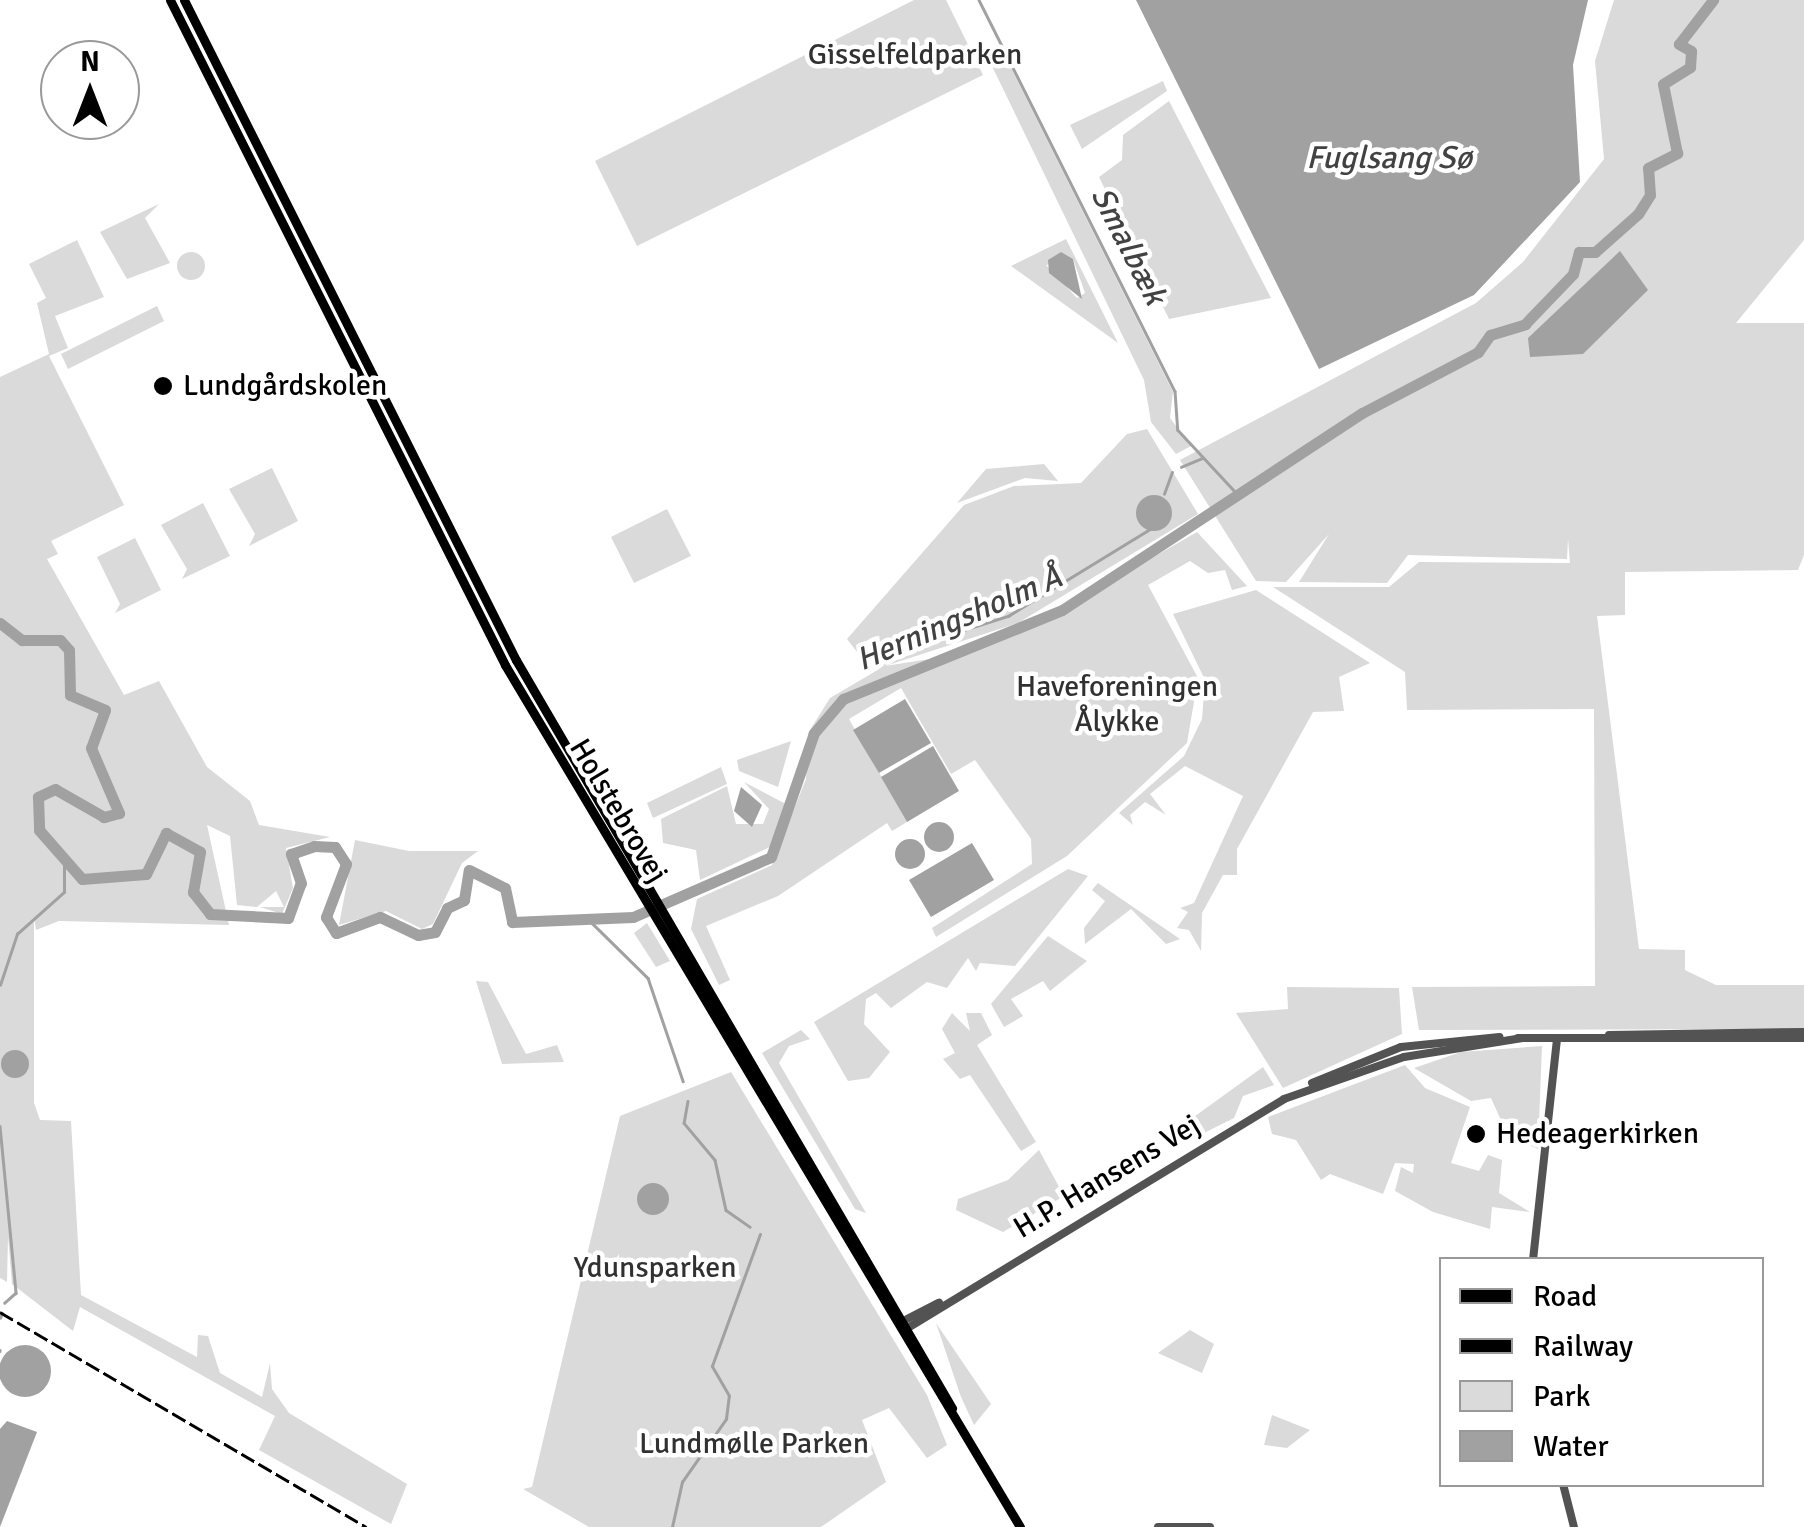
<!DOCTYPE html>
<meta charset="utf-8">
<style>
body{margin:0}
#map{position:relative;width:1804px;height:1527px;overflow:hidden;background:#fff;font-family:Signika,sans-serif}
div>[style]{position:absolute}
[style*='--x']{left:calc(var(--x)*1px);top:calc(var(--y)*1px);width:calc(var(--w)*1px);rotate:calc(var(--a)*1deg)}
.green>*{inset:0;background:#dadada}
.round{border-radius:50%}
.water>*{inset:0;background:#a1a1a1}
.stream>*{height:2.5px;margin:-1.25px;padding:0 1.25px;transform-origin:1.25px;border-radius:1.25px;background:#a1a1a1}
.river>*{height:11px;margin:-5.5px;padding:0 5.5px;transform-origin:5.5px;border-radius:5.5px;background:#a1a1a1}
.minor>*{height:8px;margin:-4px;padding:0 4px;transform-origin:4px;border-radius:4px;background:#535353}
.major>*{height:9px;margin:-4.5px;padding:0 4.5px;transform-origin:4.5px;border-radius:4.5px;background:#000}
.rail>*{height:2.5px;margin-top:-1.25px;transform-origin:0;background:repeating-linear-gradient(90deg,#000 0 15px,transparent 0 20px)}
.dots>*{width:28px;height:28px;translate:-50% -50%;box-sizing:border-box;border:5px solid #fff;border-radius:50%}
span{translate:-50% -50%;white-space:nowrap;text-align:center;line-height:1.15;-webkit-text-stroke:9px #fff;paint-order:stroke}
.park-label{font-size:30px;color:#313131}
.poi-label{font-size:30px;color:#000}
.left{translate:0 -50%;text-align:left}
.street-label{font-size:30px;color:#000}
.water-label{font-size:32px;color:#424242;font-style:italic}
.legend{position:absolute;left:1439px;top:1257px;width:325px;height:230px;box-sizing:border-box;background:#fff;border:2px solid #999;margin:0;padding:12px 18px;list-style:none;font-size:30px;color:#000}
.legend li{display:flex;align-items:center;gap:20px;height:50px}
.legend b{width:50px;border:2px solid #999}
.north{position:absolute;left:40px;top:40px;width:100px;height:100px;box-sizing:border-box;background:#fff;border:2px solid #999;border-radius:50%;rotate:0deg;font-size:28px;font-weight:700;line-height:40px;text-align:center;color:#000}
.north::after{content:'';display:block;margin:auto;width:35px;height:45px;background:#000;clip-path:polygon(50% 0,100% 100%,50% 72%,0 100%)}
</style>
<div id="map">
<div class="green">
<i style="clip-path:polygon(914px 0,946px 0,983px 75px,637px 246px,595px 161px)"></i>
<i style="clip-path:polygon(1614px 0,1804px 0,1804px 240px,1736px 323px,1804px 323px,1804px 555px,1798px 570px,1625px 572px,1625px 615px,1597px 616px,1639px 949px,1685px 950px,1685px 970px,1716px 985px,1804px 985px,1804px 1029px,1419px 1030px,1412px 987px,1595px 986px,1594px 709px,1407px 710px,1405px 672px,1273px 587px,1389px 587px,1419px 562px,1570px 563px,1568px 539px,1567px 559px,1408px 555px,1387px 583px,1299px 582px,1329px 534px,1286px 582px,1256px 581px,1180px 460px,1476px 303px,1523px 262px,1604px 159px,1595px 61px)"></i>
<i style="clip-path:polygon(1005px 56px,1173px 392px,1170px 418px,1191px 446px,1176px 454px,1151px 422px,1144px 380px,991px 64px)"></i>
<i style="clip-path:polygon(1163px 81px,1167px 91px,1082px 149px,1070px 125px)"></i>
<i style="clip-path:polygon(1169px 101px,1271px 298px,1169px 319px,1099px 177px,1122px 160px,1123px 135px)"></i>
<i style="clip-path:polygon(159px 204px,145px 218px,170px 263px,127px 279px,100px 232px)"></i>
<i style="clip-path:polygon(evenodd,1066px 239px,1118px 343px,1011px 266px,1066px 239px,1073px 259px,1085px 293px,1077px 298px,1046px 265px,1073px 259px)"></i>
<i style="clip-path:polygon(77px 240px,104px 297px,55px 316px,68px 348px,49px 356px,124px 505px,51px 541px,58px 554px,47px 559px,124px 695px,159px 681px,207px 767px,250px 801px,259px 825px,330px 837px,286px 848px,293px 888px,282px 914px,260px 907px,284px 907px,276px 891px,257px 907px,237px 905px,230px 836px,207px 825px,229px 925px,59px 921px,36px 930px,34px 917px,34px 1103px,40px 1120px,71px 1121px,81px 1295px,197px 1357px,198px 1335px,208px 1336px,220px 1373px,262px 1397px,270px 1363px,272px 1389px,289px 1413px,407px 1484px,391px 1524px,259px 1450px,275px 1416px,80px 1307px,73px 1331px,12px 1284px,8px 1237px,7px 1282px,0 1278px,0 377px,49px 354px,37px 303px,46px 298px,29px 264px)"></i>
<i class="round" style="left:177px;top:252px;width:28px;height:28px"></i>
<i style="clip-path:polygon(157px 306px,164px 321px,68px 369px,61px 354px)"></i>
<i style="clip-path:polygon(1147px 429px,1198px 514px,1018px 623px,885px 666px,955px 655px,1035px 625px,1197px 532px,1247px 586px,1232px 590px,1225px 570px,1208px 573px,1190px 561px,1148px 585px,1198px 678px,1187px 743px,1067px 856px,936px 937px,932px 928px,1032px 864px,1031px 839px,975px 760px,951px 774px,901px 688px,849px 719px,907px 822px,892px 831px,887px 823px,778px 896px,706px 926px,730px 980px,719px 985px,691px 929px,697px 899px,772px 865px,806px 779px,808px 733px,830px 698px,881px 668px,871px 670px,847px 639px,964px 505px,1014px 486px,1081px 483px,1127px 434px)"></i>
<i style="clip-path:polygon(1044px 464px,1058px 481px,1025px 478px,957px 503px,986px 469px)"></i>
<i style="clip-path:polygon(272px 468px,298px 521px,249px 546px,255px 534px,229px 489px)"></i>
<i style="clip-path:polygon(203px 503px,230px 556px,182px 579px,187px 569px,161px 525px)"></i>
<i style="clip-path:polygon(667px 509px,691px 556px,634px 583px,611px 537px)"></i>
<i style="clip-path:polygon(135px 538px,161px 590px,115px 613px,120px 604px,97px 557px)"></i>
<i style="clip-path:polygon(1256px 590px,1370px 663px,1339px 677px,1344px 711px,1313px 712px,1237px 849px,1237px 875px,1223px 875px,1202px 913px,1201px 951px,1189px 930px,1177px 928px,1188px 912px,1180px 908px,1194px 903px,1243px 796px,1185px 766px,1150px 794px,1166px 815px,1145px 802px,1130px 815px,1133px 825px,1119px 813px,1184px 756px,1202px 719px,1205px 680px,1173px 614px)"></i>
<i style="clip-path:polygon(791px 741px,778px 787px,739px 771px,737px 760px)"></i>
<i style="clip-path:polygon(721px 767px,727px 784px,653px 818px,647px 803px)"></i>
<i style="clip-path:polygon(744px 782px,786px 804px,772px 846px,700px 880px,696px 850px,663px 843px,661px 819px,727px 786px,736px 824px,763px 824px,769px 809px)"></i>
<i style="clip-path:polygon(355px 840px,409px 851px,478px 851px,462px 863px,433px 924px,422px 929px,386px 911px,339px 925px)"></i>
<i style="clip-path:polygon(1068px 869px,1088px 876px,1015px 966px,980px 963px,976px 971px,968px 958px,947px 988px,927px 982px,891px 1008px,876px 993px,866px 999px,864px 1024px,890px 1052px,869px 1078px,848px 1081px,814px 1022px)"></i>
<i style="clip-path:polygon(1098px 883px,1180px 939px,1166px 944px,1131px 909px,1085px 944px,1084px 928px,1105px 901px,1092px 890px)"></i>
<i style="clip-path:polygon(647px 923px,670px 961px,656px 967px,634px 933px)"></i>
<i style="clip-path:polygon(1048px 936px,1087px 961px,1050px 991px,1043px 981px,1011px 999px,1023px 1016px,1004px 1027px,991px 1004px)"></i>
<i style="clip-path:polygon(476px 981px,488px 982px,526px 1054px,557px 1045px,564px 1062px,502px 1064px)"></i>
<i style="clip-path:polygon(1287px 987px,1399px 988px,1402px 1034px,1283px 1088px,1236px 1013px,1288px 1009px)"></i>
<i style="clip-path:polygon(952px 1013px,970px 1031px,966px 1013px,981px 1013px,992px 1035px,977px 1045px,1036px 1142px,1021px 1151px,970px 1075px,960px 1079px,943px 1059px,955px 1053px,942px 1029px)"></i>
<i style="clip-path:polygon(801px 1030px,810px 1039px,789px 1046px,779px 1063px,866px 1213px,855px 1209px,762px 1053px)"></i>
<i style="clip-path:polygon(1542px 1046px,1538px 1149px,1508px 1136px,1491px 1098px,1471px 1101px,1414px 1068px,1461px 1052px)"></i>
<i style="clip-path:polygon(1405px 1065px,1425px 1088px,1470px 1107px,1451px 1163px,1479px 1171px,1488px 1155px,1502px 1160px,1499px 1193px,1530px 1212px,1492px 1207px,1490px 1229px,1433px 1212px,1395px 1191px,1401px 1167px,1413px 1173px,1414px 1164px,1395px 1163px,1383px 1194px,1330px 1174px,1321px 1180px,1296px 1140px,1272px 1134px,1268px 1117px)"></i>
<i style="clip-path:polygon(1263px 1067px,1274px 1085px,1243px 1096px,1234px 1118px,1200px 1135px,1191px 1119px)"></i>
<i style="clip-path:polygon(731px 1072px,927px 1395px,947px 1445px,927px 1458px,889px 1408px,862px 1420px,886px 1482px,821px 1527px,589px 1527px,523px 1489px,532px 1487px,620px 1116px)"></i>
<i style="clip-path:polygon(1039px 1150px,1064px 1196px,1003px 1232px,956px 1210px,958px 1199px,1008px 1180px)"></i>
<i style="clip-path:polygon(936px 1323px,991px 1404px,974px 1425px,961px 1397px)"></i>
<i style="clip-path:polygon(1190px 1330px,1214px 1344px,1202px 1373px,1158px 1353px)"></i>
<i style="clip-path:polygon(1272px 1415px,1310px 1430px,1287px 1448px,1264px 1445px)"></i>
</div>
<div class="water">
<i style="clip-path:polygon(1136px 0,1588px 0,1573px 65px,1580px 182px,1474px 295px,1319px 369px)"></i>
<i style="clip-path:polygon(1620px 251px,1648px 290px,1583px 354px,1530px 357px,1528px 338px)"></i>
<i style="clip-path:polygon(1061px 252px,1073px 259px,1082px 299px,1049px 273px,1048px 260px)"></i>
<i class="round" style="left:1136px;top:495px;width:36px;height:36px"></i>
<i style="clip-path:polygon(905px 699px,931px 743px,879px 773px,853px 730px)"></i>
<i style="clip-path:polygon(933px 746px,959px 791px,907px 822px,881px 777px)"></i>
<i style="clip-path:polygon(741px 787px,762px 805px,752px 827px,734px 811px)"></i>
<i class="round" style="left:924px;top:822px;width:30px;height:30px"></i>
<i class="round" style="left:895px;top:839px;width:30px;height:30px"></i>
<i style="clip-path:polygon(972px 843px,994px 880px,931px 917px,909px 880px)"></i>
<i class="round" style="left:1px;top:1050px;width:28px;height:28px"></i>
<i class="round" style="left:637px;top:1183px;width:32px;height:32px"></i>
<i class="round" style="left:-1px;top:1345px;width:52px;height:52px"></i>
<i style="clip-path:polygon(7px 1421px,37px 1432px,0 1527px,0 1429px)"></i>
</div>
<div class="stream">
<i style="--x:979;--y:0;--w:437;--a:63.4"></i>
<i style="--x:1175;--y:391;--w:39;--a:86"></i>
<i style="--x:1178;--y:430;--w:91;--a:47.2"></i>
<i style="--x:1181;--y:467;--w:23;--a:-23"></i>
<i style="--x:1164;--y:494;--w:23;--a:-70"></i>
<i style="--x:935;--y:639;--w:77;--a:-17.5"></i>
<i style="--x:1008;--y:616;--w:167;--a:-31.5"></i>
<i style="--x:591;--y:922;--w:80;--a:44.5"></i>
<i style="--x:648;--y:978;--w:109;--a:71.2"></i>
<i style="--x:0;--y:985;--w:54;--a:-71.6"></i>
<i style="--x:17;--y:934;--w:63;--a:-41.8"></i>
<i style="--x:64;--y:892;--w:27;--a:-90"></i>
<i style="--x:688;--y:1101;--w:22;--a:100"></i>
<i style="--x:684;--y:1123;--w:48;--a:50"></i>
<i style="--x:715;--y:1160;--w:51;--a:77.6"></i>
<i style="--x:726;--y:1210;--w:29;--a:35"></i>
<i style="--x:0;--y:1126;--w:168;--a:84.5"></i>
<i style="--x:16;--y:1293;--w:15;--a:138"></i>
<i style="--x:0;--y:1318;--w:5;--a:-68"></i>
<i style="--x:0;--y:1350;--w:1;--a:90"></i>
<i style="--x:672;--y:1527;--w:46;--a:-77.5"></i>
<i style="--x:682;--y:1482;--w:77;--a:-55.1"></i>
<i style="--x:726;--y:1419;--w:23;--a:-83"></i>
<i style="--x:729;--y:1396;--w:34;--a:-120"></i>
<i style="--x:712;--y:1366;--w:140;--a:-70"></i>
</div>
<div class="river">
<i style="--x:0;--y:623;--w:28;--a:38"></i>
<i style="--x:22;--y:640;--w:38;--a:0"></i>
<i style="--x:60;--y:640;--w:13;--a:48"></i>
<i style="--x:69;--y:650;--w:45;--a:88.7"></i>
<i style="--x:70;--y:695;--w:38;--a:23"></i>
<i style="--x:105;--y:710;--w:40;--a:110.2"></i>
<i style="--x:91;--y:748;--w:71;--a:66.7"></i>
<i style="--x:119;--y:813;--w:16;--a:165"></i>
<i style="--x:104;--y:817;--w:56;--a:-150.3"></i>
<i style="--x:55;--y:789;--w:19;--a:155"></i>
<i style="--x:38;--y:797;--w:33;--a:88"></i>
<i style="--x:39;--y:830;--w:65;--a:48.7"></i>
<i style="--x:82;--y:879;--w:64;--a:-4.5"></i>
<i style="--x:146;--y:874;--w:46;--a:-64"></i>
<i style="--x:166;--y:833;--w:39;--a:29"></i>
<i style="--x:200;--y:852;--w:41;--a:99.9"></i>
<i style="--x:193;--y:892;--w:28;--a:52"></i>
<i style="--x:210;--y:914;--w:78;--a:2.9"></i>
<i style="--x:288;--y:918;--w:37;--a:-70"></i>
<i style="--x:301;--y:883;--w:31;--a:-109"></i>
<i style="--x:291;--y:854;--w:24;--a:-19"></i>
<i style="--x:314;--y:846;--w:21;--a:3"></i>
<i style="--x:335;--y:847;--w:20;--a:57"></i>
<i style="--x:346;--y:864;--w:57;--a:110.7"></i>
<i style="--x:326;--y:917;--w:19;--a:58"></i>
<i style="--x:336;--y:933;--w:47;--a:-20"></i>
<i style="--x:380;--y:917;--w:42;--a:25.3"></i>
<i style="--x:418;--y:935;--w:17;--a:-10"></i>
<i style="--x:435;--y:932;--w:27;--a:-63"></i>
<i style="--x:447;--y:908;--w:19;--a:-25"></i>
<i style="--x:464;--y:900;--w:30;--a:-81"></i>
<i style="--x:469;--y:870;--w:40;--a:26.6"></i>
<i style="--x:505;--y:888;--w:35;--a:78"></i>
<i style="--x:512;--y:922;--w:121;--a:-2.4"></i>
<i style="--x:633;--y:917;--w:150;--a:-23.5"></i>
<i style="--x:771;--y:857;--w:131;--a:-70.9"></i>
<i style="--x:814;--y:733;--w:45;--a:-49.5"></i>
<i style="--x:843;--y:699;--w:236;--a:-22.1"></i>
<i style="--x:1062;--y:610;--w:359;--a:-33.3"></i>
<i style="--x:1362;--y:413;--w:131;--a:-27.7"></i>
<i style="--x:1478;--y:352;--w:21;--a:-55"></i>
<i style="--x:1490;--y:335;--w:37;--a:-17"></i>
<i style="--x:1525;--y:324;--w:69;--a:-46.2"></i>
<i style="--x:1573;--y:274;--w:23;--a:-75"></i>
<i style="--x:1579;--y:252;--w:16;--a:0"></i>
<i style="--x:1595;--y:252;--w:57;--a:-41.5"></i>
<i style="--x:1638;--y:214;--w:22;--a:-58"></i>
<i style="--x:1650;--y:195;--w:27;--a:-94"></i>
<i style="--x:1648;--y:168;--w:33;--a:-27"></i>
<i style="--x:1677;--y:153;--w:70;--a:-101.5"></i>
<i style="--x:1663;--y:84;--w:32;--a:-32"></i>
<i style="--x:1690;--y:67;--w:16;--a:-86"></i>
<i style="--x:1691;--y:51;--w:14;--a:-150"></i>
<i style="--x:1679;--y:44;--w:56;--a:-52.3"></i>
</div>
<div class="minor">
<i style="--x:1609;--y:1035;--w:195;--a:-0.9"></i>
<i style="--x:1518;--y:1038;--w:286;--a:0"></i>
<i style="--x:1312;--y:1083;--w:96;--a:-22"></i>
<i style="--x:1401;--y:1047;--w:99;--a:-5.8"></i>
<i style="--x:1533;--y:1260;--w:223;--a:-83.8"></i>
<i style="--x:907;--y:1319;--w:36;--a:-27"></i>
<i style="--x:911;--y:1326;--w:437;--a:-31.3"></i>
<i style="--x:1284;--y:1099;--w:127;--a:-19.3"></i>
<i style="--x:1404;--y:1057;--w:120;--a:-9.1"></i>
<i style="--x:1563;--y:1484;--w:44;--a:75.7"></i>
<i style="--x:1158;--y:1527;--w:52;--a:0"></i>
</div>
<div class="major">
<i style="--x:170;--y:0;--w:745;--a:63.26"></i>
<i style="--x:505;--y:665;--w:1004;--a:59.14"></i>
<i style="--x:184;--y:0;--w:739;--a:63.3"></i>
<i style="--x:516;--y:660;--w:866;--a:59.76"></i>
</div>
<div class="rail">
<i style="--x:0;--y:1312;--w:425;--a:30.4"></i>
</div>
<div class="dots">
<i style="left:163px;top:386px;background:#000"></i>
<i style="left:1476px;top:1134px;background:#000"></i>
</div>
<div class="park-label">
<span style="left:915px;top:55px">Gisselfeldparken</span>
<span style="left:1117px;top:704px">Haveforeningen<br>Ålykke</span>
<span style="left:655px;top:1268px">Ydunsparken</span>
<span style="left:754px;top:1444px">Lundmølle Parken</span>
</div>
<div class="poi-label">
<span class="left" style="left:183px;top:386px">Lundgårdskolen</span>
<span class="left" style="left:1496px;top:1134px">Hedeagerkirken</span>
</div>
<div class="street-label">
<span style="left:618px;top:811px;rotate:59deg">Holstebrovej</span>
<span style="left:1107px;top:1177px;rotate:-31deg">H.P. Hansens Vej</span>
</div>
<div class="water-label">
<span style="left:1389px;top:158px">Fuglsang Sø</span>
<span style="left:1128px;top:246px;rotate:63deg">Smalbæk</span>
<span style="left:959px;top:619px;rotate:-23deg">Herningsholm Å</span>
</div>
<ul class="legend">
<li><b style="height:12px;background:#000"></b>Road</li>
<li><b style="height:12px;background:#000"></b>Railway</li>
<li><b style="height:28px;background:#dadada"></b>Park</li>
<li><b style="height:28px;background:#a1a1a1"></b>Water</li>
</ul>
<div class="north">N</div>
</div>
